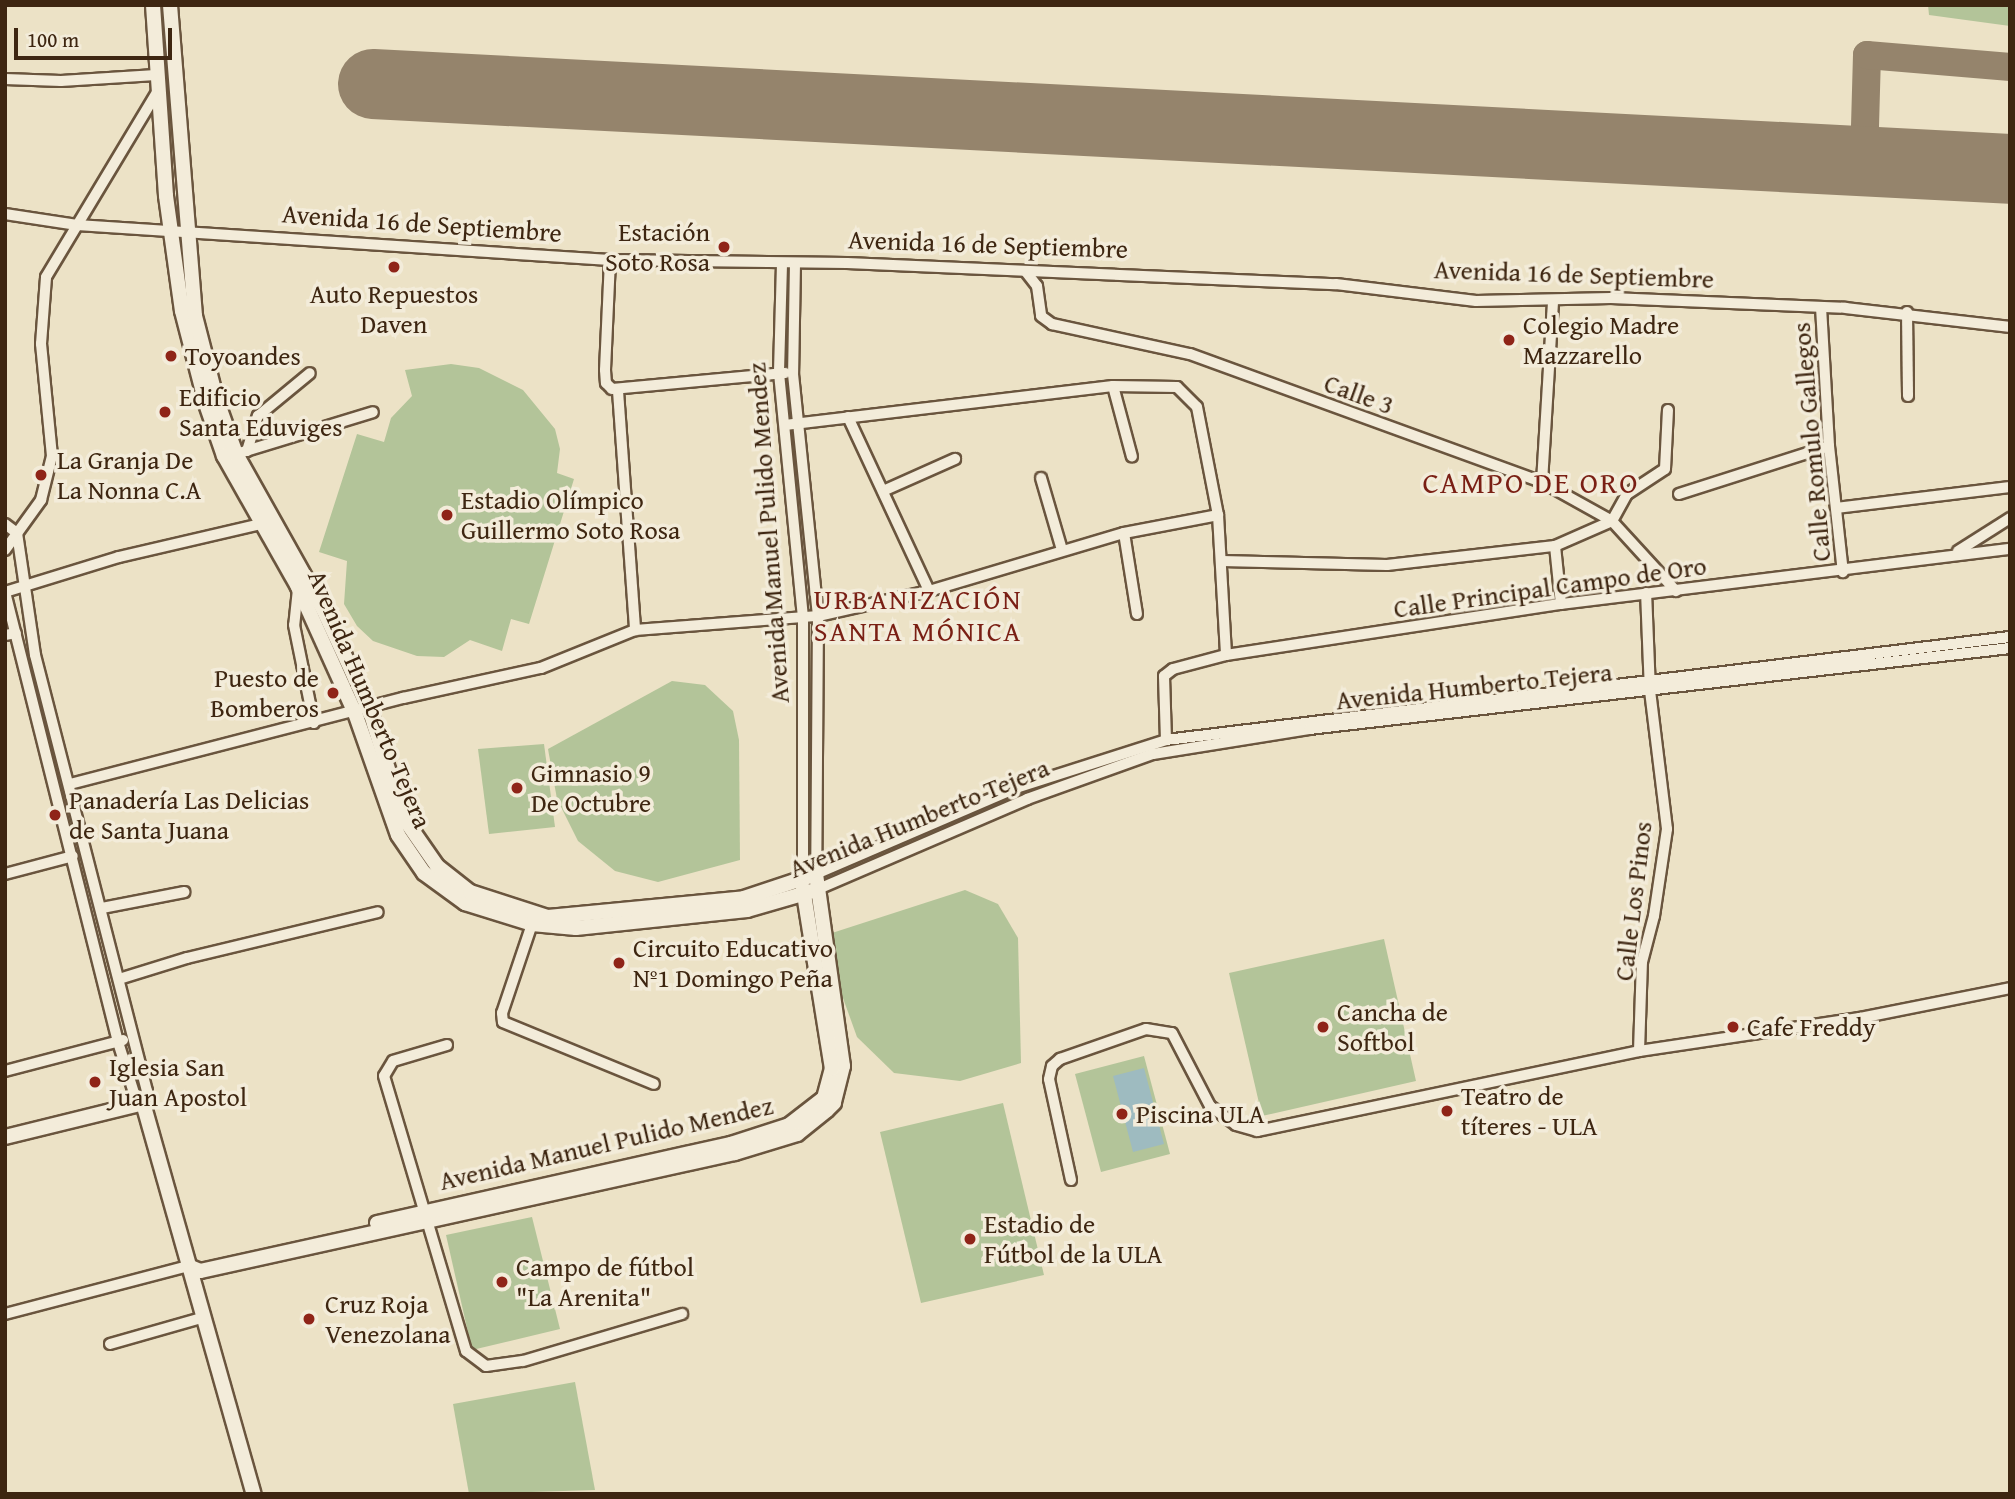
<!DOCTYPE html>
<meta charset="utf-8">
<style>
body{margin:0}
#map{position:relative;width:2015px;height:1499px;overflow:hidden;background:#ece2c6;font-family:"Gentium Book Plus",serif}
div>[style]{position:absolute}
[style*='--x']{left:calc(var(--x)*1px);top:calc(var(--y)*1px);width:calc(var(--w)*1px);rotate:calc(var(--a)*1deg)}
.green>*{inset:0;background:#b3c499}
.water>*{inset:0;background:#9ebbc0}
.taxiway>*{height:28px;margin:-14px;padding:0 14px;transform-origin:14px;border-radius:14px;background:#95846c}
.runway>*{height:70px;margin:-35px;padding:0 35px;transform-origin:35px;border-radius:35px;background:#95846c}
.roads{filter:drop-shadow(2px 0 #6a553e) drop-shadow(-2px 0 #6a553e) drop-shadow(0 2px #6a553e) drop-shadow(0 -2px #6a553e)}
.street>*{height:10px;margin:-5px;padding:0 5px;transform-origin:5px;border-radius:5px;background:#f3ecda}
.secondary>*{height:14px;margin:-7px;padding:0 7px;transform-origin:7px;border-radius:7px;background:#f3ecda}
.dots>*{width:19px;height:19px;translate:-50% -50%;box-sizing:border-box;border:4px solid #f3ecda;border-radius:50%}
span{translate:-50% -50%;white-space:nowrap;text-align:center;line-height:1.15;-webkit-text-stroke:7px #f3ecda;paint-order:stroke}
.street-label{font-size:26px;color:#3e2611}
.poi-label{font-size:26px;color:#3e2611}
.right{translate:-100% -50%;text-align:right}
.left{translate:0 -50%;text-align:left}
.neighbourhood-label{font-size:28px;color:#7a1f14;letter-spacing:2px}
.quarter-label{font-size:30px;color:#7a1f14;letter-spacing:2px}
.frame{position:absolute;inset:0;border:7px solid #3e2611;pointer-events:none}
.scale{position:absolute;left:14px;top:28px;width:158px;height:32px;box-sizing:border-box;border:4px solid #3e2611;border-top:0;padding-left:9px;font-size:21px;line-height:24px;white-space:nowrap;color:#3e2611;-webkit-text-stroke:5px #f3ecda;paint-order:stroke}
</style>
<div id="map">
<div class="green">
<i style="clip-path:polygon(1928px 5px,2010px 5px,2010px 26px,1929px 15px)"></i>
<i style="clip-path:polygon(451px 364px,479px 368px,523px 390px,555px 429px,560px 449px,557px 473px,574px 479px,529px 624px,511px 619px,502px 651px,470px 640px,444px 657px,417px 656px,373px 641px,357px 626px,344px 604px,347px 561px,319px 552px,357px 434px,384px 442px,391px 418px,412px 396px,405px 370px)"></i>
<i style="clip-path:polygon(672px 681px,705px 685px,733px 711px,739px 740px,740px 860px,658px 882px,615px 871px,578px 841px,557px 799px,548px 749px)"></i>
<i style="clip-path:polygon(544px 744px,555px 827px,489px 834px,478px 749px)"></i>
<i style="clip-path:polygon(965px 890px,998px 904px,1018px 938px,1021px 1063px,960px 1081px,894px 1073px,857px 1037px,839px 987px,832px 933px)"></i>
<i style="clip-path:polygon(1384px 939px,1416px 1081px,1262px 1116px,1229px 973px)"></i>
<i style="clip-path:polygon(1144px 1056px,1170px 1154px,1101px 1172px,1075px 1074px)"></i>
<i style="clip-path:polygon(1003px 1103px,1044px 1275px,921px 1303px,880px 1132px)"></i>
<i style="clip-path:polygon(532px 1217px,560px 1329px,472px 1350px,446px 1235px)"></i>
<i style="clip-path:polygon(575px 1382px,595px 1490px,469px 1494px,453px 1404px)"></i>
</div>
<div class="water">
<i style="clip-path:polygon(1144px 1068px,1164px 1144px,1133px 1152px,1113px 1076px)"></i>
</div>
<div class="taxiway">
<i style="--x:1864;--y:162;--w:107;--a:-88.4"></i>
<i style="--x:1867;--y:55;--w:144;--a:4.8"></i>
</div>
<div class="runway">
<i style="--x:373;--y:84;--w:1639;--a:2.97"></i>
</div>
<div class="roads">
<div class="street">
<i style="--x:5;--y:79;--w:56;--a:2"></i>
<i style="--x:61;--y:81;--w:95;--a:-3.6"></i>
<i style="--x:5;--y:214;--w:73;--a:8.7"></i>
<i style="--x:77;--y:225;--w:534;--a:3.76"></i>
<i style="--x:610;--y:260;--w:237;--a:0.7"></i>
<i style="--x:847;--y:263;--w:489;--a:2.5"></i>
<i style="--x:1336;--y:284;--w:141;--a:6.9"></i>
<i style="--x:1476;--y:301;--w:135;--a:-1.3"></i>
<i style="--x:1611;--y:298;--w:235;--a:2.4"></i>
<i style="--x:1846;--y:308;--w:165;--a:6.6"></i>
<i style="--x:610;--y:260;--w:110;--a:92.6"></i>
<i style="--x:605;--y:370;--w:13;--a:86"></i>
<i style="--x:606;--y:383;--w:8;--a:45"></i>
<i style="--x:612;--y:389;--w:174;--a:-5.3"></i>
<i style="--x:795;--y:263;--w:111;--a:91"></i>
<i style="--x:793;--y:374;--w:243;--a:84.1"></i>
<i style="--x:818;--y:616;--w:258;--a:90.4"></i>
<i style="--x:816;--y:874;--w:218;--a:-23.3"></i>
<i style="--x:1016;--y:788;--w:157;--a:-17.7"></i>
<i style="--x:1166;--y:740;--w:850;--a:-6.96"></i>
<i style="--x:782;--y:264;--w:109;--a:91.6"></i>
<i style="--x:779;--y:373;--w:245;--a:84.4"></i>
<i style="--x:803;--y:617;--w:263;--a:90"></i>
<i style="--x:1026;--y:272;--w:18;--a:52"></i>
<i style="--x:1037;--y:286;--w:30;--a:82"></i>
<i style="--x:1041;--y:316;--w:14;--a:36"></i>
<i style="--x:1052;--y:324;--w:141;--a:12.3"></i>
<i style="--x:1190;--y:354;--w:375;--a:20"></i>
<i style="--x:1542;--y:482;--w:80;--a:29.1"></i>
<i style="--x:1612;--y:521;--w:95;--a:47.6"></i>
<i style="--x:1821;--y:307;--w:139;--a:86.7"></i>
<i style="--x:1829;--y:446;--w:127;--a:83.7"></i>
<i style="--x:1907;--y:312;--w:84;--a:89.3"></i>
<i style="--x:1113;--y:386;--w:73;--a:75"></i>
<i style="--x:618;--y:391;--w:240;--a:85.9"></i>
<i style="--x:848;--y:417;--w:192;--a:65"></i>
<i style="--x:785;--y:425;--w:330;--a:-6.8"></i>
<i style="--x:1113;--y:386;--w:64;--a:0.9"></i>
<i style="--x:1177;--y:387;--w:28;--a:45"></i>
<i style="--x:1197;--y:407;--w:110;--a:79"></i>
<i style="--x:1218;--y:515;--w:140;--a:86.7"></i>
<i style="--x:247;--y:451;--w:37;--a:-73"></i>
<i style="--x:258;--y:416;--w:67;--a:-39.6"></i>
<i style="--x:236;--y:454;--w:143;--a:-17"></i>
<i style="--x:1041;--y:478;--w:75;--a:73.7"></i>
<i style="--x:1542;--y:482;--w:182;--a:-86.5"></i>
<i style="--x:883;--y:491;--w:79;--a:-24"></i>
<i style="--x:1679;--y:494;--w:157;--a:-17.7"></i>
<i style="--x:1836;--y:508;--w:175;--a:-6.9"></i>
<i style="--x:5;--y:524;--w:15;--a:37"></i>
<i style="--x:17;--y:533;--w:123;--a:81.6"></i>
<i style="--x:35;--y:655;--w:450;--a:75.6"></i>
<i style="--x:147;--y:1091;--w:13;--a:108"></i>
<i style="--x:1124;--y:533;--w:82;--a:80.9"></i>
<i style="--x:1555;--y:546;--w:58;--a:84.1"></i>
<i style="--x:5;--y:550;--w:62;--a:-54.2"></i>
<i style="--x:41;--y:500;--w:45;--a:-76"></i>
<i style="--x:52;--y:456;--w:113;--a:-95.6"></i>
<i style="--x:41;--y:344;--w:67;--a:-85.7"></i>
<i style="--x:46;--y:277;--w:216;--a:-59"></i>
<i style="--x:1958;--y:551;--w:62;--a:-32.4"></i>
<i style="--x:1222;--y:561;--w:165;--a:1.4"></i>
<i style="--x:1387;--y:565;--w:169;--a:-6.5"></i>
<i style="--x:1555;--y:546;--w:62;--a:-23.7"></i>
<i style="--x:1612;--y:521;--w:31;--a:-61"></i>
<i style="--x:1627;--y:494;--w:45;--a:-33.3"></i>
<i style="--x:1665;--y:469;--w:59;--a:-87.1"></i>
<i style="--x:298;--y:589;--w:36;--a:96"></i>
<i style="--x:294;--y:625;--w:100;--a:78.5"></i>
<i style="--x:5;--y:592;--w:464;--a:75.9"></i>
<i style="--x:118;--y:1042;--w:53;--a:72.6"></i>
<i style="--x:134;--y:1093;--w:13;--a:48"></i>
<i style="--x:5;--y:592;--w:119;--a:-17.1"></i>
<i style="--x:119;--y:557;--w:150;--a:-13.1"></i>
<i style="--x:5;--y:635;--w:11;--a:-10"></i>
<i style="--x:1166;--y:740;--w:64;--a:-91.8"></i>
<i style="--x:1164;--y:676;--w:11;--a:-38"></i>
<i style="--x:1173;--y:669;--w:55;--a:-14.8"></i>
<i style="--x:1226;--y:655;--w:339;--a:-8.7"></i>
<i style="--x:1561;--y:604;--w:452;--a:-7"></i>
<i style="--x:70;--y:784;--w:344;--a:-14.5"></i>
<i style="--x:403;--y:698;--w:141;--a:-12.3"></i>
<i style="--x:541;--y:668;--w:101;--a:-22"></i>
<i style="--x:635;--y:630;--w:184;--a:-4.4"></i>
<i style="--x:818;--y:616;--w:114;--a:-12.7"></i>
<i style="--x:929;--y:591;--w:203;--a:-16.6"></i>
<i style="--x:1124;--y:533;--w:96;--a:-10.8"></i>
<i style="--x:5;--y:874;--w:70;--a:-14.8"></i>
<i style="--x:816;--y:890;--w:230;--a:-23.3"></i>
<i style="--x:1027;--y:799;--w:134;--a:-19.7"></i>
<i style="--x:1153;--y:754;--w:158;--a:-9.1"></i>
<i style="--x:1309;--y:729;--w:706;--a:-6.59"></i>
<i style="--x:102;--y:908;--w:84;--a:-11"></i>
<i style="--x:532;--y:924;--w:94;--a:108.6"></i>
<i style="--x:502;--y:1013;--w:9;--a:84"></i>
<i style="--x:503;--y:1022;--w:163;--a:22.3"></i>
<i style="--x:119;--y:979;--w:71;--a:-17.2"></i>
<i style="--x:187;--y:958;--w:196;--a:-13.5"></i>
<i style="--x:447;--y:1045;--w:56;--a:163.5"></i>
<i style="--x:393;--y:1061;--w:17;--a:121"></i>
<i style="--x:384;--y:1076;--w:287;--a:73.4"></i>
<i style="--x:466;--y:1351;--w:25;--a:37"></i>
<i style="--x:486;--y:1366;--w:37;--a:-8"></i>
<i style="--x:523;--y:1361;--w:166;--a:-16.5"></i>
<i style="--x:1639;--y:1051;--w:89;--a:-88.1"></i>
<i style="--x:1642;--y:962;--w:48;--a:-75.4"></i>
<i style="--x:1654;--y:916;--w:88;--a:-81.5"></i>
<i style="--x:1667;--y:829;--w:139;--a:-97"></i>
<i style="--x:1650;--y:691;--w:98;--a:-92.3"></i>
<i style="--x:5;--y:1071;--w:122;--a:-14.7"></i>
<i style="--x:1071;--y:1180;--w:103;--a:-102.3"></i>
<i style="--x:1049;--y:1079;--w:13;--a:-77"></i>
<i style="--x:1052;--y:1066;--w:11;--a:-41"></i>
<i style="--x:1060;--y:1059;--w:91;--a:-19.2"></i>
<i style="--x:1146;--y:1029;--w:26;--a:9"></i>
<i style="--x:1172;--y:1033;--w:82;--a:62.5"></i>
<i style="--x:1210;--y:1106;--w:32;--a:36"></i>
<i style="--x:1236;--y:1125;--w:22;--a:16"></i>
<i style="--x:1257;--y:1131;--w:390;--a:-11.8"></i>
<i style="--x:1639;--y:1051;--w:223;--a:-8.5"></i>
<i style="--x:1860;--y:1018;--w:153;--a:-11.3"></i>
<i style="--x:5;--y:1314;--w:189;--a:-14.7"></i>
<i style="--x:110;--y:1344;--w:95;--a:-15.9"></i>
</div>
<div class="secondary">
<i style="--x:153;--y:5;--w:191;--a:86.1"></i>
<i style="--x:166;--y:196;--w:116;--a:82.1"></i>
<i style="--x:182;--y:311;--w:96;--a:75.5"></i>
<i style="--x:206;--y:404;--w:55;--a:70.9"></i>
<i style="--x:224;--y:456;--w:150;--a:60.5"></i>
<i style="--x:298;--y:587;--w:138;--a:65.7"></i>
<i style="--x:355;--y:713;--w:129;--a:70.6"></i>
<i style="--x:398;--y:835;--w:46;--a:55.6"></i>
<i style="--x:424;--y:873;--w:51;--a:36.2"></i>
<i style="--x:465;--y:903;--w:70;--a:17.4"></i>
<i style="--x:532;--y:924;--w:44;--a:5.2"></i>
<i style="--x:576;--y:928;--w:172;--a:-6"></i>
<i style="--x:747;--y:910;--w:72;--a:-16.2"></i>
<i style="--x:170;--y:5;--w:312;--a:85.4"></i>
<i style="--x:195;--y:316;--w:85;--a:75.6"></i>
<i style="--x:216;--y:398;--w:59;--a:70.3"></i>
<i style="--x:236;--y:454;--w:178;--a:60.7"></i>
<i style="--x:323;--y:609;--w:109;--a:65.1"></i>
<i style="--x:369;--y:708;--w:114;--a:72.7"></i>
<i style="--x:403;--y:817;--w:60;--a:55.2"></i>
<i style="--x:437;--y:866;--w:42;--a:38.2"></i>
<i style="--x:470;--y:892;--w:82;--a:17.8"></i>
<i style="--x:548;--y:917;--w:197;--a:-5.5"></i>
<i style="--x:744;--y:898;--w:76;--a:-18.4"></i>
<i style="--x:816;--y:874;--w:194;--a:82"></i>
<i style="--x:843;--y:1066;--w:38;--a:104"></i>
<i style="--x:834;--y:1103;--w:10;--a:135"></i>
<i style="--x:827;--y:1110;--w:38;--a:141"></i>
<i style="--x:797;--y:1134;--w:65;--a:163"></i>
<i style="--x:735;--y:1153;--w:548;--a:167.56"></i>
<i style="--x:200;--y:1271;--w:13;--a:-157"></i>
<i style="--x:5;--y:1137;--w:142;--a:-13.8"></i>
<i style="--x:143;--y:1103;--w:406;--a:74.2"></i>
<i style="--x:377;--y:1223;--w:363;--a:-12.6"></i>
<i style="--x:731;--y:1144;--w:61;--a:-18.1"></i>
<i style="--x:789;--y:1125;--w:44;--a:-37.6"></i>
<i style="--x:824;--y:1098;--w:30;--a:-75"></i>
<i style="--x:832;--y:1069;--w:184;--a:-99.1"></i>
</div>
</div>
<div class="dots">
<i style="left:724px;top:247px;background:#8f2418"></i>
<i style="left:394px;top:267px;background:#8f2418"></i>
<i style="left:1509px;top:340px;background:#8f2418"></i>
<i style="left:171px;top:356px;background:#8f2418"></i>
<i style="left:165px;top:412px;background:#8f2418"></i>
<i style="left:41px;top:475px;background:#8f2418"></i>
<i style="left:447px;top:515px;background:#8f2418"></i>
<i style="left:333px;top:693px;background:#8f2418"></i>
<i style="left:517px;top:788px;background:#8f2418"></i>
<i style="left:55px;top:815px;background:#8f2418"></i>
<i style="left:619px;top:963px;background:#8f2418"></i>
<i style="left:1323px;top:1027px;background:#8f2418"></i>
<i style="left:1733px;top:1027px;background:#8f2418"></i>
<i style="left:95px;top:1082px;background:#8f2418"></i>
<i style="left:1447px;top:1111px;background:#8f2418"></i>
<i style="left:1122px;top:1114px;background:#8f2418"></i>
<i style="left:970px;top:1239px;background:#8f2418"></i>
<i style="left:502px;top:1282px;background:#8f2418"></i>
<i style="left:309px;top:1319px;background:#8f2418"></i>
</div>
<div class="street-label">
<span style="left:422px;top:223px;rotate:4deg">Avenida 16 de Septiembre</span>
<span style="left:988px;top:244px;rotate:2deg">Avenida 16 de Septiembre</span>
<span style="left:1574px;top:274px;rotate:2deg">Avenida 16 de Septiembre</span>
<span style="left:1359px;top:394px;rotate:20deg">Calle 3</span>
<span style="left:1811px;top:442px;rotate:-95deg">Calle Romulo Gallegos</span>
<span style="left:768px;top:533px;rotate:-94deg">Avenida Manuel Pulido Mendez</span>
<span style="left:1550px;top:587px;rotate:-8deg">Calle Principal Campo de Oro</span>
<span style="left:1474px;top:686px;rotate:-6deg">Avenida Humberto Tejera</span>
<span style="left:370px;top:699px;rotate:67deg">Avenida Humberto Tejera</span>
<span style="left:919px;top:818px;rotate:-22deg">Avenida Humberto Tejera</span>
<span style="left:1633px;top:901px;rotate:-83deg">Calle Los Pinos</span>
<span style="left:606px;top:1143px;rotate:-13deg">Avenida Manuel Pulido Mendez</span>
</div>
<div class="poi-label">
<span class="right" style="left:710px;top:247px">Estación<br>Soto Rosa</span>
<span style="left:394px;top:309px">Auto Repuestos<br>Daven</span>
<span class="left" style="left:1523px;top:340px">Colegio Madre<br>Mazzarello</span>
<span class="left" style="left:185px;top:356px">Toyoandes</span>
<span class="left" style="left:179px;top:412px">Edificio<br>Santa Eduviges</span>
<span class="left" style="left:57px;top:475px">La Granja De<br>La Nonna C.A</span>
<span class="left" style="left:461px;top:515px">Estadio Olímpico<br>Guillermo Soto Rosa</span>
<span class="right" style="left:319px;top:693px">Puesto de<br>Bomberos</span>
<span class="left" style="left:531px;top:788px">Gimnasio 9<br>De Octubre</span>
<span class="left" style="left:69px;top:815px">Panadería Las Delicias<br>de Santa Juana</span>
<span class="left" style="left:633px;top:963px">Circuito Educativo<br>Nº1 Domingo Peña</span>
<span class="left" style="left:1337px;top:1027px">Cancha de<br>Softbol</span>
<span class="left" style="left:1747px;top:1027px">Cafe Freddy</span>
<span class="left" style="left:109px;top:1082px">Iglesia San<br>Juan Apostol</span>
<span class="left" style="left:1461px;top:1111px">Teatro de<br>títeres - ULA</span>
<span class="left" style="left:1136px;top:1114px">Piscina ULA</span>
<span class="left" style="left:984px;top:1239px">Estadio de<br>Fútbol de la ULA</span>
<span class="left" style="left:516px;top:1282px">Campo de fútbol<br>"La Arenita"</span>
<span class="left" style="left:325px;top:1319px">Cruz Roja<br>Venezolana</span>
</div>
<div class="neighbourhood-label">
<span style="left:918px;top:615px">URBANIZACIÓN<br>SANTA MÓNICA</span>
</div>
<div class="quarter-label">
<span style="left:1531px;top:482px">CAMPO DE ORO</span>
</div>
<div class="frame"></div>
<div class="scale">100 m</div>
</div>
